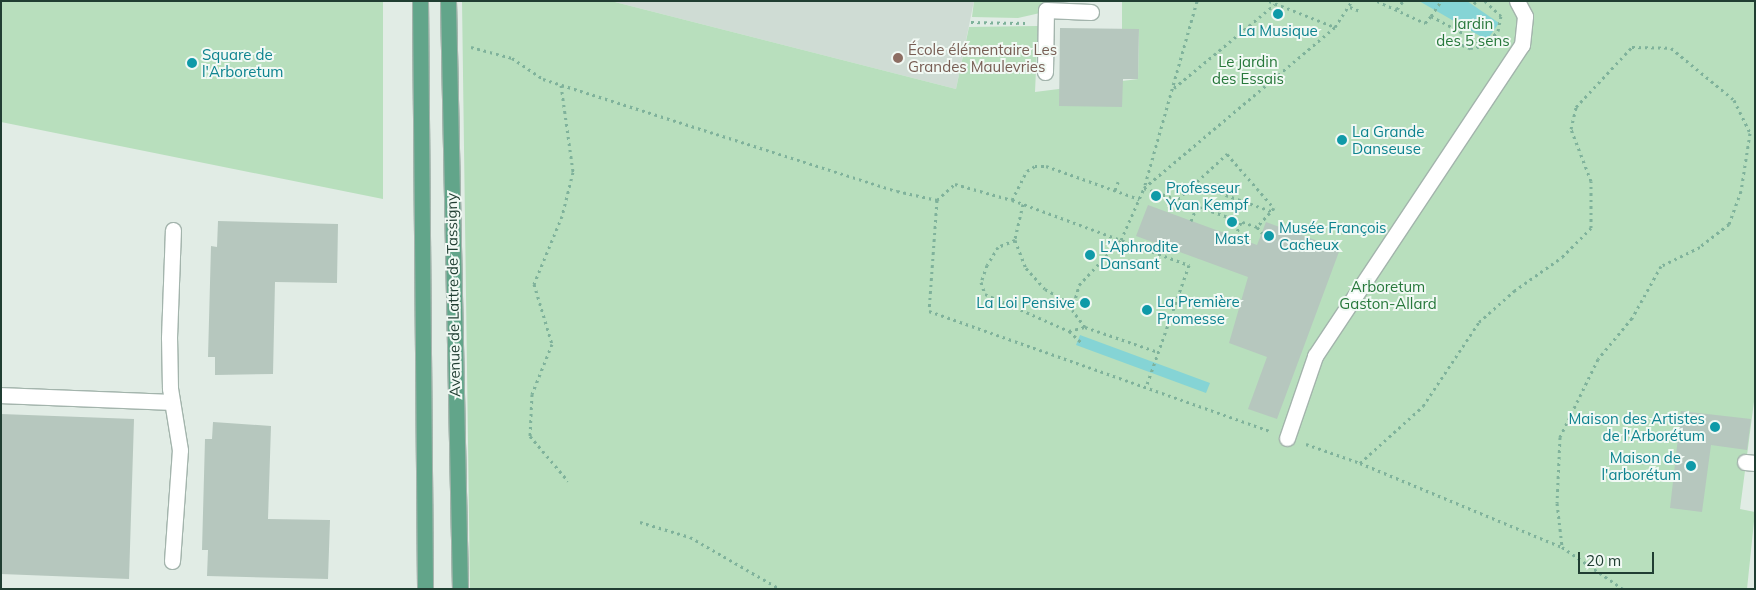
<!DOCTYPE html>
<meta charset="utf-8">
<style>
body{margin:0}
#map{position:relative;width:1756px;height:590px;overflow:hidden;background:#e1ece5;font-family:Mulish,sans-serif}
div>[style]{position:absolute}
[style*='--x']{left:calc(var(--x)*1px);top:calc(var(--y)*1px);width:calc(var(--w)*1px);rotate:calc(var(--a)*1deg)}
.built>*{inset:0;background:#cfdcd4}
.green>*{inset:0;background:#b8dfbd}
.water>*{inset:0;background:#85d4d5}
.building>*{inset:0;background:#b6c7be}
.path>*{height:3px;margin-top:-1.5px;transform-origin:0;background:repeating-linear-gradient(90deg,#7fb29b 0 2.5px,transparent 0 6.5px)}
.roads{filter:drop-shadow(1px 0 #a3b4ac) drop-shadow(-1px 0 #a3b4ac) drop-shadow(0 1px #a3b4ac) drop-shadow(0 -1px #a3b4ac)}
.lane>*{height:15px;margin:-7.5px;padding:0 7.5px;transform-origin:7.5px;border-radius:7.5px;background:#fff}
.primary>*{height:15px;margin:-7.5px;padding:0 7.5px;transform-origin:7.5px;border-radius:7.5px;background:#62a58a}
.dots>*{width:14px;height:14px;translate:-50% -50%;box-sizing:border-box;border:2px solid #f1f9f4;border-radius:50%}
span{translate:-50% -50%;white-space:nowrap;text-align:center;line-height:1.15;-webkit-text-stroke:4px #f1f9f4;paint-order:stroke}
.park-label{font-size:15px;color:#27783b}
.culture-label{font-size:15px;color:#0d838f}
.left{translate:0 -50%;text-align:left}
.right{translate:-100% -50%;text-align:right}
.education-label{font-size:15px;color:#785e54}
.street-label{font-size:15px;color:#203e32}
.frame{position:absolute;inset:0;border:2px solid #203e32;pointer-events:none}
.scale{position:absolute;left:1578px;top:552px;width:76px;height:22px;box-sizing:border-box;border:2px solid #203e32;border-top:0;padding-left:6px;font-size:15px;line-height:18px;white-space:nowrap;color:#203e32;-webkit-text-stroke:4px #f1f9f4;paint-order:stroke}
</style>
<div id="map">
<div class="built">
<i style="clip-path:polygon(611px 1px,974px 1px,956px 89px)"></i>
</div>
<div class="green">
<i style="clip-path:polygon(1px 1px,383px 1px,383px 199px,1px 122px)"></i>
<i style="clip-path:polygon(462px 1px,611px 1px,956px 89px,969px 27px,1038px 26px,1035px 92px,1138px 79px,1139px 29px,1122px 29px,1122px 1px,1755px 1px,1755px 394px,1740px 509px,1755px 512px,1747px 589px,470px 589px)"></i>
<i style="clip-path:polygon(974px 1px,1056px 1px,1040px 13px,1018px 18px,972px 17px)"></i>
</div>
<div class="water">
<i style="clip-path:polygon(1419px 1px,1467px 1px,1499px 23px,1487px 40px)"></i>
<i style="clip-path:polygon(1080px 335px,1210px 383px,1206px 393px,1076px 345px)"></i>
</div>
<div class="building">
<i style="clip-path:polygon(1060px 28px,1139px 29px,1138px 79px,1123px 79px,1122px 107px,1059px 106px)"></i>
<i style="clip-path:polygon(1148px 205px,1257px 245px,1266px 222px,1340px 249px,1277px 419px,1248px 409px,1267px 357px,1229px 343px,1248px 277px,1136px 236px)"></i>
<i style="clip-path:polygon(218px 221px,338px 224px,337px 283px,275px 282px,273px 374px,215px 375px,215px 357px,208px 357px,211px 246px,217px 247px)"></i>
<i style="clip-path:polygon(1681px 411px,1751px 419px,1747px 450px,1711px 445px,1702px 512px,1670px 508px)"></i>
<i style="clip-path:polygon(1px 414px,134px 419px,129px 579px,1px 574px)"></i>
<i style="clip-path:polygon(213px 422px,271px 426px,268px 519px,330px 520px,328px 579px,207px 576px,208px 550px,202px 550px,205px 439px,212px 439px)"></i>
</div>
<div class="path">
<i style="--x:1197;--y:1;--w:194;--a:105.8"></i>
<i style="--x:1144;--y:188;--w:120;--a:19"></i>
<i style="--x:1257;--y:227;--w:8;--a:50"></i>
<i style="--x:1269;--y:1;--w:71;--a:21.5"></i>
<i style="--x:1377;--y:1;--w:53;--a:24.6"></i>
<i style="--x:1425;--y:23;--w:9;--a:-49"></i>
<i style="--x:1431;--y:16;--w:61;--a:28.2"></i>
<i style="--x:1485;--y:45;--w:19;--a:-47"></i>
<i style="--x:1498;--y:31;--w:15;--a:-79"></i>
<i style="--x:1501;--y:16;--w:22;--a:-137"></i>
<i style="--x:1474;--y:4;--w:4;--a:-56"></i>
<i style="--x:1350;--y:7;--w:11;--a:22"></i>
<i style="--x:1397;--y:9;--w:10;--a:-53"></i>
<i style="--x:1431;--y:16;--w:18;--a:-56"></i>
<i style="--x:971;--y:22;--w:54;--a:1.1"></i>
<i style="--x:1450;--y:40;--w:22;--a:22"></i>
<i style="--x:1470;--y:48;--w:15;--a:-8"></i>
<i style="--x:471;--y:47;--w:42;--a:15"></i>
<i style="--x:512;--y:58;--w:37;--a:34"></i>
<i style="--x:543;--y:79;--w:371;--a:17.6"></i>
<i style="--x:897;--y:191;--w:41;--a:12.7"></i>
<i style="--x:937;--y:200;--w:111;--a:94.1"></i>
<i style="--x:929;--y:311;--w:361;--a:19.4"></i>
<i style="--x:561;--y:85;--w:88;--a:82.1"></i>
<i style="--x:573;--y:172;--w:45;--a:104"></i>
<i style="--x:562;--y:216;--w:74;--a:112.4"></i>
<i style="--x:534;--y:284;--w:63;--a:73.3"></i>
<i style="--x:552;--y:344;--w:54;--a:111.8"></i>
<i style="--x:532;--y:394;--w:42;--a:92.7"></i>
<i style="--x:530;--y:436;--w:59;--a:49.8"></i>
<i style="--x:1174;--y:88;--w:131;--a:-39.7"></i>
<i style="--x:1195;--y:184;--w:81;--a:19.6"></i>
<i style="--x:1115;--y:190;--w:9;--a:-69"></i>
<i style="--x:1178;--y:199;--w:67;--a:-42.6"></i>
<i style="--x:1227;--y:154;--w:72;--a:49"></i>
<i style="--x:1274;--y:208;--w:25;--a:132"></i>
<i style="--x:937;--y:200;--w:24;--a:-42"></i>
<i style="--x:955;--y:184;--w:59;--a:15.7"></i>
<i style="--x:1012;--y:200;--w:189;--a:20.2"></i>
<i style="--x:1189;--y:265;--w:129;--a:109.4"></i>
<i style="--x:1012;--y:200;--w:33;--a:-63"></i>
<i style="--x:1027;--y:171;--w:9;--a:-32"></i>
<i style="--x:1035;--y:166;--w:11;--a:0"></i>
<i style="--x:1046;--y:166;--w:99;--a:19.5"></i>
<i style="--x:1023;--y:204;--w:37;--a:103"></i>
<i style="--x:1015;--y:240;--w:30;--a:69"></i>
<i style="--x:1026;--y:268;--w:28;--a:48"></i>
<i style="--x:1045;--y:289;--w:30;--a:30"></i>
<i style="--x:1191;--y:221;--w:16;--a:-68"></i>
<i style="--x:1235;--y:237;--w:16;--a:-68"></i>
<i style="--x:1015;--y:240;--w:18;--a:158"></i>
<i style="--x:998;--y:247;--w:21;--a:121"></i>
<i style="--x:987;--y:265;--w:18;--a:109"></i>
<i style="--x:981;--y:282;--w:13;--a:72"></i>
<i style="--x:985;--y:294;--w:92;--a:23.8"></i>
<i style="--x:1069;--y:331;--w:16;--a:-14"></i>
<i style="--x:1085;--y:327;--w:77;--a:18.9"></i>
<i style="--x:1159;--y:254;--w:9;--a:-72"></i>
<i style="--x:1085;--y:327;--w:21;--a:-127"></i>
<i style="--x:1072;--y:310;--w:26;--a:-74"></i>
<i style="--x:1079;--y:285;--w:62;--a:-47"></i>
<i style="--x:1121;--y:240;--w:57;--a:-66.1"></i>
<i style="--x:1144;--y:188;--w:250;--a:-40.1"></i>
<i style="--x:1335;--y:27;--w:31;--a:-57"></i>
<i style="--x:1069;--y:331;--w:19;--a:43"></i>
<i style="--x:1306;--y:444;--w:57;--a:19.4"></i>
<i style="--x:1360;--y:463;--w:219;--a:22.6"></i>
<i style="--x:1562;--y:547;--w:74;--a:34.5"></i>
<i style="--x:1360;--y:463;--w:85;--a:-42.1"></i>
<i style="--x:1423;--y:406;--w:101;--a:-56.3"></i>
<i style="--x:1479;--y:322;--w:47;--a:-41.5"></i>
<i style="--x:1514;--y:291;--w:59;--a:-35.3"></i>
<i style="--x:1562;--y:257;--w:41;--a:-45"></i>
<i style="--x:1591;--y:228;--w:47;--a:-90"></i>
<i style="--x:1591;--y:181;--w:56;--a:-111"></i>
<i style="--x:1571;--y:129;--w:23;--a:-77"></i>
<i style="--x:1576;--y:107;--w:82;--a:-47"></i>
<i style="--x:1632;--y:47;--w:39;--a:1"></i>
<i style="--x:1671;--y:48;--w:82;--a:39.5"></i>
<i style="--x:1734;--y:100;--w:37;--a:64"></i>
<i style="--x:1750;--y:133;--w:59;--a:98.8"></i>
<i style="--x:1741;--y:191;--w:35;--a:110"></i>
<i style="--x:1729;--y:224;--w:37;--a:142"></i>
<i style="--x:1700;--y:247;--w:43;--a:154"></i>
<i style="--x:1661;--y:266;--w:60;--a:119.1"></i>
<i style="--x:1632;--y:318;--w:53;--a:129.7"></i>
<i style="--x:1598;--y:359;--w:87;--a:116"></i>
<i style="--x:1560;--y:437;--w:66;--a:92.6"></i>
<i style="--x:1557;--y:503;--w:43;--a:83.4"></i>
<i style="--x:640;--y:522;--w:52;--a:16.7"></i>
<i style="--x:690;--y:537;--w:104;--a:30"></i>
</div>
<div class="roads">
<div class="lane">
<i style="--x:1045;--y:72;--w:62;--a:-89.1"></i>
<i style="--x:1046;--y:10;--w:45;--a:2.5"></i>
<i style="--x:1;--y:395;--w:171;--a:2.3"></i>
<i style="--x:1287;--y:438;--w:87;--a:-71.1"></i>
<i style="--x:1315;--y:356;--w:374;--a:-56.4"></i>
<i style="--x:1522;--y:45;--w:29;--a:-84"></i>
<i style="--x:1525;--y:16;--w:17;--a:-118"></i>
<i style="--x:1745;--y:462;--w:10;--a:6"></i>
<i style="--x:172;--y:561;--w:111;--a:-85.9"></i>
<i style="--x:180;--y:450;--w:63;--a:-99.2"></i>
<i style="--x:170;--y:388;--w:50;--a:-91.1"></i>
<i style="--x:169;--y:338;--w:108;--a:-87.9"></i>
</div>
<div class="primary">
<i style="--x:420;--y:1;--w:588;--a:89.51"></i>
<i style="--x:448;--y:1;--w:588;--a:88.83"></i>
</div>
</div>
<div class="dots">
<i style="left:1278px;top:14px;background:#0f9aa8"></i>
<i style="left:898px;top:58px;background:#8d6e63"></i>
<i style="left:192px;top:63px;background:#0f9aa8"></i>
<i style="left:1342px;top:140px;background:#0f9aa8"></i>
<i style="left:1156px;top:196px;background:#0f9aa8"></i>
<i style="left:1232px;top:222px;background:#0f9aa8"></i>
<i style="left:1269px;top:236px;background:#0f9aa8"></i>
<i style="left:1090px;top:255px;background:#0f9aa8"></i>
<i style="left:1085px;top:303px;background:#0f9aa8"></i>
<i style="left:1147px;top:310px;background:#0f9aa8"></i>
<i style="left:1715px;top:427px;background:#0f9aa8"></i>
<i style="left:1691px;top:466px;background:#0f9aa8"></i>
</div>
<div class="park-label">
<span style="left:1473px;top:32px">Jardin<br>des 5 sens</span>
<span style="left:1248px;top:70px">Le jardin<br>des Essais</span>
<span style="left:1388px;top:295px">Arboretum<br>Gaston-Allard</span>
</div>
<div class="culture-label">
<span style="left:1278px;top:31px">La Musique</span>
<span class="left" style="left:202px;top:63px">Square de<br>l'Arboretum</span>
<span class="left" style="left:1352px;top:140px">La Grande<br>Danseuse</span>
<span class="left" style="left:1166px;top:196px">Professeur<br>Yvan Kempf</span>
<span class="left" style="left:1279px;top:236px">Musée François<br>Cacheux</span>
<span style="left:1232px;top:239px">Mast</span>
<span class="left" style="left:1100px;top:255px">L’Aphrodite<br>Dansant</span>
<span class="left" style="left:1157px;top:310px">La Première<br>Promesse</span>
<span class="right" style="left:1075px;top:303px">La Loi Pensive</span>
<span class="right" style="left:1705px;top:427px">Maison des Artistes<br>de l'Arborétum</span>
<span class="right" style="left:1681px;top:466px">Maison de<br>l'arborétum</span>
</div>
<div class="education-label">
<span class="left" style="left:908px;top:58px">École élémentaire Les<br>Grandes Maulevries</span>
</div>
<div class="street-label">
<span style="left:453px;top:295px;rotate:-91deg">Avenue de Lattre de Tassigny</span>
</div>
<div class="frame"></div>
<div class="scale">20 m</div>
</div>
